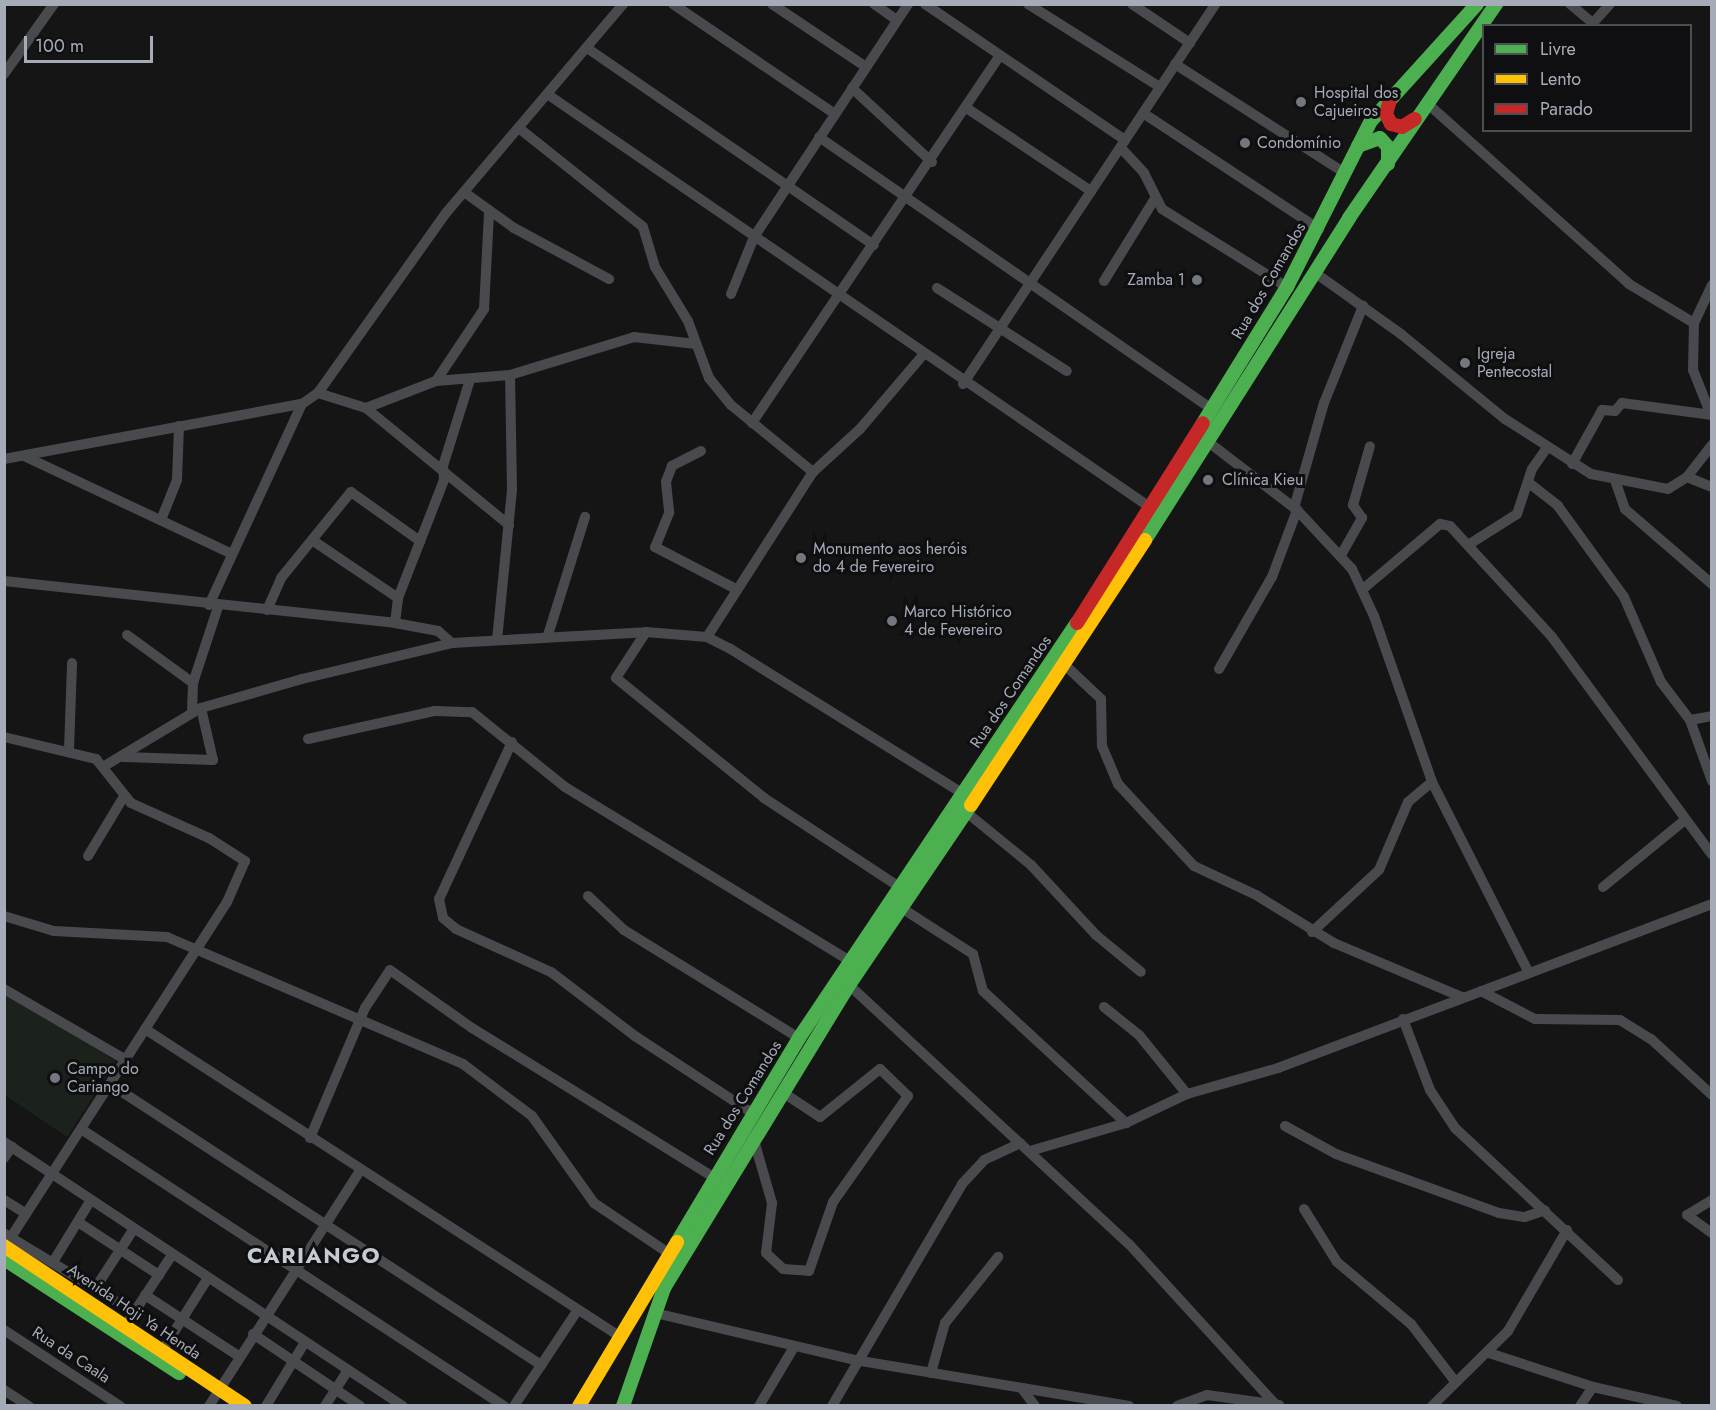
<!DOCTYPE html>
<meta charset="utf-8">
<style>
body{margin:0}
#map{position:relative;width:1716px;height:1410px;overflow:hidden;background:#151515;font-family:Jost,sans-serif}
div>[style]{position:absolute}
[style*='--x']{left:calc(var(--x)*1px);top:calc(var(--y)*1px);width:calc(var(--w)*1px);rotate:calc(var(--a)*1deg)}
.green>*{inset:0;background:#1b221b}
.street>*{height:10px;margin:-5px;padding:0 5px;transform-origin:5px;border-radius:5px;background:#494a4e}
.fast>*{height:14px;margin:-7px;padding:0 7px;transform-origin:7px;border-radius:7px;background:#4caf50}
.slow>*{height:14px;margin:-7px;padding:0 7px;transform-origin:7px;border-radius:7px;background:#ffc107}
.jam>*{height:14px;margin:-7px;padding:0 7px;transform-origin:7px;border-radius:7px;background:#c62828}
.dots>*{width:16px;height:16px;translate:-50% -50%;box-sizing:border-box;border:3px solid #0f0f11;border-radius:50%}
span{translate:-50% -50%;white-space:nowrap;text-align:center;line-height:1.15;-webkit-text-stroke:6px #0f0f11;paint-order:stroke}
.poi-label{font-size:16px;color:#a5acb7}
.left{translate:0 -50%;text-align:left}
.right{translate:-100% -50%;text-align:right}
.street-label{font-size:16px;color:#a5acb7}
.district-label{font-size:22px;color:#c6cbd3;font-weight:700;letter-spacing:1.5px}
.frame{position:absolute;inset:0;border:6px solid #a5acb7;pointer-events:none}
.legend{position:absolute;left:1482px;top:24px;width:210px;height:108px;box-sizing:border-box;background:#0f0f11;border:2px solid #4b4e53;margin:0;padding:8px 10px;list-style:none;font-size:18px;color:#a5acb7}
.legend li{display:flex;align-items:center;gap:12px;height:30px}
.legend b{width:30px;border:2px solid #4b4e53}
.scale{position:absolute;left:24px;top:36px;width:129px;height:27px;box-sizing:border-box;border:3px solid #a5acb7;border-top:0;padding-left:8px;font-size:18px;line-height:21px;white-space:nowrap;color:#a5acb7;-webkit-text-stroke:4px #0f0f11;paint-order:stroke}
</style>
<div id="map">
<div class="green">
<i style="clip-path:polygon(4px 991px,116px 1061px,67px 1137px,5px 1095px)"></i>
</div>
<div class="street">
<i style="--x:673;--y:4;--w:196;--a:34.2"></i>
<i style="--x:772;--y:4;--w:113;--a:33.8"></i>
<i style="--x:874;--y:4;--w:28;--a:35"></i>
<i style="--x:925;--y:4;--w:242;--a:34.2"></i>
<i style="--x:1028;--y:4;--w:156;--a:32.2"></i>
<i style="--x:1132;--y:4;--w:70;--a:33.9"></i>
<i style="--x:1570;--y:4;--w:30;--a:40"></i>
<i style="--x:1593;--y:23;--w:25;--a:-48"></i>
<i style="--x:587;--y:48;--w:348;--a:34.5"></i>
<i style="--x:1175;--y:64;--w:202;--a:32.7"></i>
<i style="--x:4;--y:74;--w:86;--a:-54.5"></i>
<i style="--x:852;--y:88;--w:109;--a:42.8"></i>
<i style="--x:550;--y:96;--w:729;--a:34.43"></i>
<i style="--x:1428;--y:104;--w:270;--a:41.8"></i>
<i style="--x:1629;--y:284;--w:76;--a:31"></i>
<i style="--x:968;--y:109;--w:148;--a:33.7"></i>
<i style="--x:1143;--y:113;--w:211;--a:33.4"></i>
<i style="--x:520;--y:129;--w:157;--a:38.5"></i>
<i style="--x:643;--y:227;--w:42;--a:73.3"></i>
<i style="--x:655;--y:267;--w:63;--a:58.6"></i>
<i style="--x:688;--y:321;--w:61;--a:69.8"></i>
<i style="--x:709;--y:378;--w:35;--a:51"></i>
<i style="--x:731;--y:405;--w:106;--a:39.3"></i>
<i style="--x:819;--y:137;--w:477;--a:34.7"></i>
<i style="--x:1121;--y:148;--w:34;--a:47"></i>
<i style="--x:1144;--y:173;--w:40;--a:63.4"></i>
<i style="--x:1162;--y:209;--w:147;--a:32"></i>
<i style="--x:464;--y:192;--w:62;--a:35.8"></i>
<i style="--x:514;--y:228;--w:108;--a:28.2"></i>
<i style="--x:1314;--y:272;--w:107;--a:35.5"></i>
<i style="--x:1401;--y:334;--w:134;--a:39.3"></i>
<i style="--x:1505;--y:419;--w:102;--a:32.6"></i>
<i style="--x:1591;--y:474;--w:78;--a:11"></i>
<i style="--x:1668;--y:489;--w:22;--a:-32"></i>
<i style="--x:1687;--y:477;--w:41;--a:-52"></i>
<i style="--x:1104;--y:281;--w:95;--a:-58.3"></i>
<i style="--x:937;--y:288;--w:154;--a:32.6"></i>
<i style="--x:731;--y:294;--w:61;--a:-68"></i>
<i style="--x:754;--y:237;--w:279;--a:-56.5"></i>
<i style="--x:436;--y:381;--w:87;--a:-56.3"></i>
<i style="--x:484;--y:309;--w:95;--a:-87"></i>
<i style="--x:963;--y:384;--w:456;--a:-56.4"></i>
<i style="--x:318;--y:393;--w:50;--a:17.4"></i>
<i style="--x:366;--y:408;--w:185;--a:39.3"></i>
<i style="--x:366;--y:408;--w:75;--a:-21.1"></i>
<i style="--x:436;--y:381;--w:74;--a:-4.6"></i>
<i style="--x:510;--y:375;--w:130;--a:-17"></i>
<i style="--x:634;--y:337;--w:62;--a:6.4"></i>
<i style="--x:1711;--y:415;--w:48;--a:-111.8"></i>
<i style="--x:1693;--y:370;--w:47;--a:-88.8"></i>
<i style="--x:1694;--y:323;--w:42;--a:-64.7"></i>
<i style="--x:752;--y:423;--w:443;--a:-56"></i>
<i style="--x:1207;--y:441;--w:113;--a:37.5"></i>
<i style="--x:1297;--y:510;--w:81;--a:47"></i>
<i style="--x:1352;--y:569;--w:52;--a:64.9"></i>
<i style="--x:1374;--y:616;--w:176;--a:70.7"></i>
<i style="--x:1432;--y:782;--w:214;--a:63.1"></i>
<i style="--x:701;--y:451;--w:33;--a:153"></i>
<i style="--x:672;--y:466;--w:17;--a:111"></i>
<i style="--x:666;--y:482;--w:31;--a:84"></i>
<i style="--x:669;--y:513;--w:37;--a:112"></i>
<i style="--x:655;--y:547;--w:89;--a:27.4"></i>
<i style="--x:24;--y:456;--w:230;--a:25.2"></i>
<i style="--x:4;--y:459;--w:303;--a:-10.5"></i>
<i style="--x:302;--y:404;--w:19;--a:-35"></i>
<i style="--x:318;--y:393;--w:221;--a:-54.6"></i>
<i style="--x:446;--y:213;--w:274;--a:-49.7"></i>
<i style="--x:1572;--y:464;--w:62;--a:-60.9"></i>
<i style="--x:1602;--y:410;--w:13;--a:4"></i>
<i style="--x:1615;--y:411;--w:11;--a:-49"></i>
<i style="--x:1622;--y:403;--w:91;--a:7.6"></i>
<i style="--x:1687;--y:477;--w:27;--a:22"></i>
<i style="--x:1529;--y:483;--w:37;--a:38"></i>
<i style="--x:1558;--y:506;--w:112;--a:54"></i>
<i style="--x:1624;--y:597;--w:93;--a:66.5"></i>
<i style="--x:1661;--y:682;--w:48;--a:52.7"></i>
<i style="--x:1690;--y:720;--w:65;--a:70.2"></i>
<i style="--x:1616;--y:483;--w:28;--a:71"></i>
<i style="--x:1625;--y:509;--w:115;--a:40.8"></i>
<i style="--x:1294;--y:508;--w:109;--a:-74.1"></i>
<i style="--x:1324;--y:403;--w:105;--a:-68.1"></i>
<i style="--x:161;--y:520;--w:43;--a:-68.2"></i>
<i style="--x:177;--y:480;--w:54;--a:-87.9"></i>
<i style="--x:312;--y:540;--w:104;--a:34"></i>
<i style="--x:1468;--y:545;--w:58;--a:-32.3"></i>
<i style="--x:1517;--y:514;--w:47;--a:-71.6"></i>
<i style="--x:1532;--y:469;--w:24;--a:-55"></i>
<i style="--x:1341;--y:555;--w:43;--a:-60.4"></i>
<i style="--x:1362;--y:518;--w:16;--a:-125"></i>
<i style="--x:1353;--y:505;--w:61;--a:-73.9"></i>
<i style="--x:4;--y:581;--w:393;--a:6.1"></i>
<i style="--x:395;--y:623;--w:44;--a:10.5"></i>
<i style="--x:438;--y:631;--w:18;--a:41"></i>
<i style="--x:1363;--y:589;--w:101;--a:-40.2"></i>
<i style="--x:1440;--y:524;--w:10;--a:11"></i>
<i style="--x:1450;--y:526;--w:151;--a:47.4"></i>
<i style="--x:1552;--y:637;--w:270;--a:53.7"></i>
<i style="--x:209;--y:605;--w:221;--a:-65.2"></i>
<i style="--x:267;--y:610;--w:35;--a:-66"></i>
<i style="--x:281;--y:578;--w:111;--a:-50.9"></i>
<i style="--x:351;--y:492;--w:85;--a:35.4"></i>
<i style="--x:395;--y:623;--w:25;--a:-83"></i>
<i style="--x:398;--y:598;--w:127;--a:-68.7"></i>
<i style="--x:444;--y:480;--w:14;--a:-94"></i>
<i style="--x:443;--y:466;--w:90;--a:-72.6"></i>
<i style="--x:646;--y:632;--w:55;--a:123.1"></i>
<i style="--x:616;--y:678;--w:191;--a:39"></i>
<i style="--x:764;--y:798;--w:160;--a:33.3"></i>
<i style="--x:127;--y:635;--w:82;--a:36"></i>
<i style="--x:548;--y:635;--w:124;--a:-72.6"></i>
<i style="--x:707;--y:637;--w:196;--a:-57.3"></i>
<i style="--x:813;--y:472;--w:64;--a:-42.5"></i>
<i style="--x:860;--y:429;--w:97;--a:-49.6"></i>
<i style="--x:497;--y:640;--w:152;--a:-84.3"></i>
<i style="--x:512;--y:489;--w:114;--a:-91"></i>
<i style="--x:1066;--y:666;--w:48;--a:43.3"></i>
<i style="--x:1101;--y:699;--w:47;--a:88.8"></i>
<i style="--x:1102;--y:746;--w:41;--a:67.2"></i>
<i style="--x:1118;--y:784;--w:112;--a:47.2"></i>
<i style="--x:1194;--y:866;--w:68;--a:25.1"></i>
<i style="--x:1256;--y:895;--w:92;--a:31.6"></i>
<i style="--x:1334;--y:943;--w:139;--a:22.9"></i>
<i style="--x:1219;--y:669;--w:106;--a:-60.1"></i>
<i style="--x:1272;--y:577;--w:72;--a:-69.5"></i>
<i style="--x:192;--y:712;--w:29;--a:-88"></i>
<i style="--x:193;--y:683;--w:80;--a:-71.8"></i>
<i style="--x:1690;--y:720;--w:22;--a:-10"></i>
<i style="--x:4;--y:737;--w:95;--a:13.4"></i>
<i style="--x:96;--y:759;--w:56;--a:51.5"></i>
<i style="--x:131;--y:803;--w:85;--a:24.2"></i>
<i style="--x:209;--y:838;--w:43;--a:32.6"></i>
<i style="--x:245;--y:861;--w:45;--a:113.7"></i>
<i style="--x:227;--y:902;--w:409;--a:122.8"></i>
<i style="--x:308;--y:739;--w:129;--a:-12.5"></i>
<i style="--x:434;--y:711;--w:38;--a:2"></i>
<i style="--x:472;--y:712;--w:119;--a:38.9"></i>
<i style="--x:565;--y:787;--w:332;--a:31.4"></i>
<i style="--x:512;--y:742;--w:173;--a:114.9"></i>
<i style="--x:439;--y:899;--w:19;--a:78"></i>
<i style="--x:443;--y:918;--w:17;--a:40"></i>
<i style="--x:456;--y:929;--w:104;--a:24.4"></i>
<i style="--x:551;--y:972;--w:106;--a:37.3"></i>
<i style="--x:635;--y:1036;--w:140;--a:33.3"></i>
<i style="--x:69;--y:750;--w:87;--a:-88"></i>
<i style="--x:124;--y:757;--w:89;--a:1.9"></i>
<i style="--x:213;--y:760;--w:53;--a:-103"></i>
<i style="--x:106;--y:765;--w:111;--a:-31"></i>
<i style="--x:201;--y:708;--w:105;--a:-16"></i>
<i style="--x:302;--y:679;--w:154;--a:-13.5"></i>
<i style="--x:452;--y:643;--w:194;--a:-3.2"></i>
<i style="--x:646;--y:632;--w:61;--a:4.7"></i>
<i style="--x:707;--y:637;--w:25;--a:27"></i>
<i style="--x:729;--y:648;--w:274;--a:31.9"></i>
<i style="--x:966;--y:812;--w:84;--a:39.2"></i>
<i style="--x:1031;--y:865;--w:96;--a:47.1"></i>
<i style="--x:1096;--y:935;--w:58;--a:39.4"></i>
<i style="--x:88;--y:856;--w:68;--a:-58.9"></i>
<i style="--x:1603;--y:887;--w:106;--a:-39.3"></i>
<i style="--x:588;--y:896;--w:50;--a:43.4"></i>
<i style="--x:624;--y:930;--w:206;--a:31.7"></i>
<i style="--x:900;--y:907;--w:87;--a:32.8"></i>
<i style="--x:973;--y:954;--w:38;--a:75"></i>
<i style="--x:983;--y:991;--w:195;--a:42.7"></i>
<i style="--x:4;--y:916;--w:52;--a:16.7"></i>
<i style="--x:54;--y:931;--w:113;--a:3"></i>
<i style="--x:167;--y:937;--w:322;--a:23.2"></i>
<i style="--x:463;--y:1064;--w:86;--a:37"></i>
<i style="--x:532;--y:1116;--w:107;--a:54.5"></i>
<i style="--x:594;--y:1203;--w:88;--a:33.9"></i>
<i style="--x:1312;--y:932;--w:91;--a:-42.8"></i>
<i style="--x:1379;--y:870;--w:74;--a:-66.9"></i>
<i style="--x:1408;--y:802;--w:31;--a:-40"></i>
<i style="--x:849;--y:985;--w:381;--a:42.8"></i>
<i style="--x:1129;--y:1244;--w:219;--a:47.6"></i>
<i style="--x:4;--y:989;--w:141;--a:30.2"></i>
<i style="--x:1481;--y:991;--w:61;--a:27.4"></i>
<i style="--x:1535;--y:1019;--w:85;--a:0.7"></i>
<i style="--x:1620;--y:1020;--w:36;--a:32"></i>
<i style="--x:1651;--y:1039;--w:83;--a:42.6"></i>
<i style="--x:1104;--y:1007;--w:45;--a:38.7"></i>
<i style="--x:1139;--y:1035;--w:76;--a:50.9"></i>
<i style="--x:1403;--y:1019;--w:76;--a:69.2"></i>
<i style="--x:1430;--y:1090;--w:45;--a:56.7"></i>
<i style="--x:1455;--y:1128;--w:223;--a:43"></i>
<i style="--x:145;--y:1029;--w:565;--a:32.93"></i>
<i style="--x:110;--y:1084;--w:515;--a:33.1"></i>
<i style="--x:1285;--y:1126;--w:58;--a:28.8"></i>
<i style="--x:1336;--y:1154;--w:173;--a:19.9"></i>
<i style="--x:1499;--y:1213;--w:26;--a:9"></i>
<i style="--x:1525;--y:1217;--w:21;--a:-19"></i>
<i style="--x:81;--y:1129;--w:506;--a:33.22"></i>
<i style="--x:753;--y:1137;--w:69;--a:73.9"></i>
<i style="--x:772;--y:1203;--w:50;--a:96.8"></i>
<i style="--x:766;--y:1253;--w:23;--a:43"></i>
<i style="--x:783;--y:1269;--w:26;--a:4"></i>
<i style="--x:809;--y:1271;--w:73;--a:-70.8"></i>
<i style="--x:833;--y:1202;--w:130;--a:-54.7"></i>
<i style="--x:908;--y:1096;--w:39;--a:-136"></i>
<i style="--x:880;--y:1069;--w:77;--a:141.3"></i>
<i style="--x:820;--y:1117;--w:45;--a:-146.7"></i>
<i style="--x:310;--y:1138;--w:141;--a:-67.1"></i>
<i style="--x:365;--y:1008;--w:45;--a:-56.7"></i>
<i style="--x:390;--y:970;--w:100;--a:35.3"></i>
<i style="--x:472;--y:1028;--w:283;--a:31.7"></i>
<i style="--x:4;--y:1142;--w:478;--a:33.5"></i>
<i style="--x:1030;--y:1151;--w:100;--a:-16.3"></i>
<i style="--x:1126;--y:1123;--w:68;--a:-25.4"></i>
<i style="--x:1187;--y:1094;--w:95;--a:-15.9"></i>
<i style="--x:1278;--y:1068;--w:464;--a:-20.7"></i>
<i style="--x:4;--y:1158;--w:14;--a:-54"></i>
<i style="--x:4;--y:1200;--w:26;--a:32"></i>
<i style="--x:1712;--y:1200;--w:29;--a:149"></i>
<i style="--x:1687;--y:1215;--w:31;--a:36"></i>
<i style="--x:1304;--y:1209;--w:62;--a:58.1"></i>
<i style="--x:1337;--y:1262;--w:97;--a:40"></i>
<i style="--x:1411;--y:1324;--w:71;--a:52.5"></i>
<i style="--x:78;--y:1222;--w:97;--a:33.2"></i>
<i style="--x:5;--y:1234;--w:151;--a:31.2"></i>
<i style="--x:53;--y:1262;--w:69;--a:-58.6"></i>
<i style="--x:96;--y:1287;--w:68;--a:-57"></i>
<i style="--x:145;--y:1295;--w:113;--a:33.1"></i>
<i style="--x:655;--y:1313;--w:205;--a:13.2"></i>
<i style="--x:855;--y:1360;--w:278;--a:9.5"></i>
<i style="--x:125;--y:1326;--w:85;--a:-56.5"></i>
<i style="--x:4;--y:1330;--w:139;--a:33.2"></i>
<i style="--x:253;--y:1334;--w:129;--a:33.9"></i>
<i style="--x:162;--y:1351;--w:86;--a:-57.8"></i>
<i style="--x:1489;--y:1353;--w:109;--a:18.1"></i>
<i style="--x:1593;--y:1387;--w:86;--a:12.7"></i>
<i style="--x:931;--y:1373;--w:52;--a:-74.4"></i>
<i style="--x:945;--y:1323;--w:85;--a:-51.2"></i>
<i style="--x:4;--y:1390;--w:30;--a:33"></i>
<i style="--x:1023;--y:1390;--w:20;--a:53"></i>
<i style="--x:209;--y:1406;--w:278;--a:-57.3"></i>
<i style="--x:266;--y:1406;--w:75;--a:-58.6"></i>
<i style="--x:325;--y:1406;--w:43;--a:-57.4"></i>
<i style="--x:514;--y:1406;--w:114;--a:-56.4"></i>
<i style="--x:759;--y:1406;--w:69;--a:-59.3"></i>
<i style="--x:832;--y:1406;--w:257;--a:-59.6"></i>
<i style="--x:962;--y:1184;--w:33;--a:-47"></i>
<i style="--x:984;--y:1160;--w:40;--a:-25"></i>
<i style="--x:1177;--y:1406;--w:32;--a:-20"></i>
<i style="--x:1207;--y:1395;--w:73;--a:7.9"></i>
<i style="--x:1432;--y:1406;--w:107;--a:-44.6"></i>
<i style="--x:1508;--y:1331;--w:117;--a:-59.7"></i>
<i style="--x:1580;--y:1406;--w:23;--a:-56"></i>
</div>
<div class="fast">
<i style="--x:1358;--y:146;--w:23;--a:-20"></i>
<i style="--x:1380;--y:138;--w:12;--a:48"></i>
<i style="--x:1388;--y:147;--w:17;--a:90"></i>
<i style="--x:1203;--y:423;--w:160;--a:-58.3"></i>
<i style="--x:1287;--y:287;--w:186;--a:-63.2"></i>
<i style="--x:1371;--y:121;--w:158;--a:-47.8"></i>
<i style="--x:1145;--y:540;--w:381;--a:-57.6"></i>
<i style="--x:1349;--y:218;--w:260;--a:-55.5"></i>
<i style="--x:677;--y:1242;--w:238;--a:-59.1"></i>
<i style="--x:799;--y:1038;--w:500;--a:-56.2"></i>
<i style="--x:4;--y:1259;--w:209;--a:33.1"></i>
<i style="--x:623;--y:1406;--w:125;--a:-70.8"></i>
<i style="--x:664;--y:1288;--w:355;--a:-58.6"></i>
<i style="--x:849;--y:985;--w:217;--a:-55.9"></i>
</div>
<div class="slow">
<i style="--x:971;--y:805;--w:317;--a:-56.7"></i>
<i style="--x:4;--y:1246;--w:289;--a:33.6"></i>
<i style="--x:579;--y:1406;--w:191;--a:-59.1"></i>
</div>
<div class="jam">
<i style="--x:1390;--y:100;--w:15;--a:106"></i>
<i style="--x:1386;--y:114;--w:11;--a:63"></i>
<i style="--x:1391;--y:124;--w:11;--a:15"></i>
<i style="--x:1402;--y:127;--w:15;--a:-32"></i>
<i style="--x:1077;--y:623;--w:236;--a:-57.8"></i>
</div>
<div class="dots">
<i style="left:1301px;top:102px;background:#73777e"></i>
<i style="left:1245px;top:143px;background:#73777e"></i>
<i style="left:1197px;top:280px;background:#73777e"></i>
<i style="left:1465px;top:363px;background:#73777e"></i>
<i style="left:1208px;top:480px;background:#73777e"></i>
<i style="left:801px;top:558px;background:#73777e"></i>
<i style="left:892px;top:621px;background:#73777e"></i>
<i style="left:55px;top:1078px;background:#73777e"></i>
</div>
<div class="poi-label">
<span class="left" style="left:1314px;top:102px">Hospital dos<br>Cajueiros</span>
<span class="left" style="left:1257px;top:143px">Condomínio</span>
<span class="right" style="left:1185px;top:280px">Zamba 1</span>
<span class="left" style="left:1477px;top:363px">Igreja<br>Pentecostal</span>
<span class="left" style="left:1222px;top:480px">Clínica Kieu</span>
<span class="left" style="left:813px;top:558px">Monumento aos heróis<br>do 4 de Fevereiro</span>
<span class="left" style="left:904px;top:621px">Marco Histórico<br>4 de Fevereiro</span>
<span class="left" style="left:67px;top:1078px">Campo do<br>Cariango</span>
</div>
<div class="street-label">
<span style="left:1269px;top:281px;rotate:-60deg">Rua dos Comandos</span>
<span style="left:1011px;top:692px;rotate:-56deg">Rua dos Comandos</span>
<span style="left:743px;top:1098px;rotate:-58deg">Rua dos Comandos</span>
<span style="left:134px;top:1312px;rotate:34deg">Avenida Hoji Ya Henda</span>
<span style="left:71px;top:1355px;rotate:33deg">Rua da Caala</span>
</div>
<div class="district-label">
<span style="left:314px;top:1256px">CARIANGO</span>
</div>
<div class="frame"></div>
<ul class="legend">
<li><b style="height:8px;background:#4caf50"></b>Livre</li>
<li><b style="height:8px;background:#ffc107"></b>Lento</li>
<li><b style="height:8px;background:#c62828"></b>Parado</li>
</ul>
<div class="scale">100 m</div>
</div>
